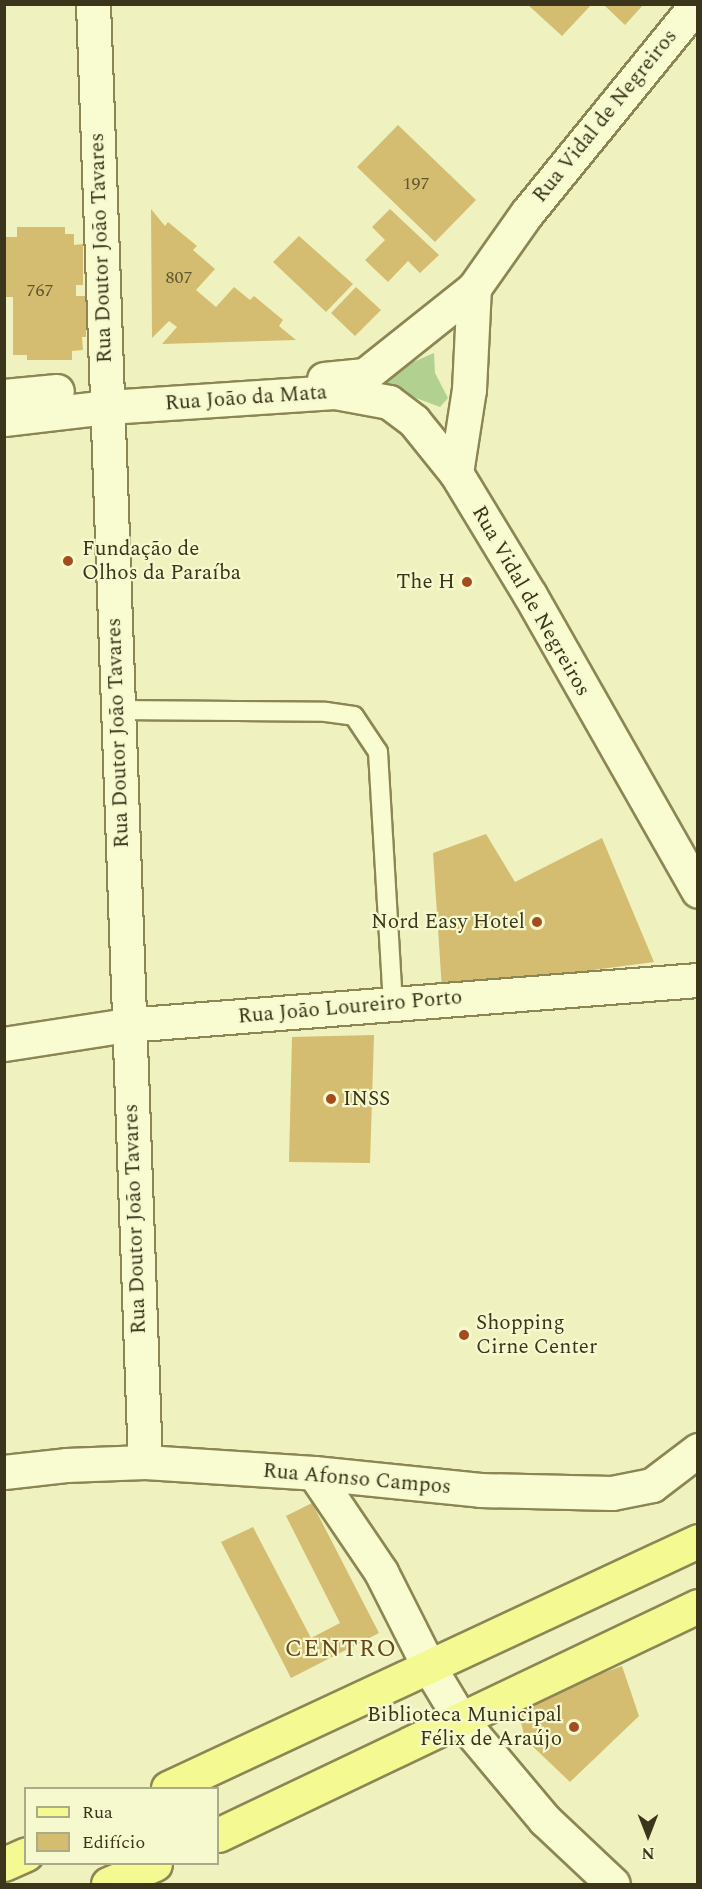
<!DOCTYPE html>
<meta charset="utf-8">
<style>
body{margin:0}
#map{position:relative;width:702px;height:1889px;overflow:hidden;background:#eff2be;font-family:Spectral,serif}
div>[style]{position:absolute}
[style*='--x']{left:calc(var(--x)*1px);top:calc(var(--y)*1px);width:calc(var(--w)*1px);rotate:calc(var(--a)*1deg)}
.green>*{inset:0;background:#b2d191}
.building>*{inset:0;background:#d4bd70}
.roads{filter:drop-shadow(2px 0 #8c8655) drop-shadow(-2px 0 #8c8655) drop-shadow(0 2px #8c8655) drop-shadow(0 -2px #8c8655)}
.service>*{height:18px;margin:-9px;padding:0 9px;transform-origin:9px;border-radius:9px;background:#f9fcd1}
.tertiary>*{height:33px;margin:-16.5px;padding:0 16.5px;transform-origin:16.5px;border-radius:16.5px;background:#f9fcd1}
.secondary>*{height:33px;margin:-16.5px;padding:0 16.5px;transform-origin:16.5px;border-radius:16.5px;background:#f9fcd1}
.primary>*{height:33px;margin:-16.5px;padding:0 16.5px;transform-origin:16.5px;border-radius:16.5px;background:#f4fa91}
.dots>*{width:16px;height:16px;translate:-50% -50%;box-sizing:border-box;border:3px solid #f6f9ce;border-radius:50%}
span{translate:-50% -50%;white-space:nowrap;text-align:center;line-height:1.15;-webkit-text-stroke:4.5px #f6f9ce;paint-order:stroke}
.number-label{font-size:18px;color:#605730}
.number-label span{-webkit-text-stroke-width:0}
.street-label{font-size:21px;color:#3a351b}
.poi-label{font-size:21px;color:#3a351b}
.left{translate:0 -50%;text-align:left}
.right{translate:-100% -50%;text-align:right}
.quarter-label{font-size:24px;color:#6a4616;letter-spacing:1.5px}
.frame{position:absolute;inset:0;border:6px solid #3a351b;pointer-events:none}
.legend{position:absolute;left:24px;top:1787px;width:195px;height:78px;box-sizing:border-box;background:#f6f9ce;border:2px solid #abab86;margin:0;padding:8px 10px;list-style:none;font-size:18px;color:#3a351b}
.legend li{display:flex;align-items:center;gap:12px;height:30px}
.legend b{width:30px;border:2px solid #abab86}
.north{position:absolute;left:618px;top:1805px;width:60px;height:60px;-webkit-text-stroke:4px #f6f9ce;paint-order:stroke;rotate:180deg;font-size:16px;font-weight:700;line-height:24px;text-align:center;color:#3a351b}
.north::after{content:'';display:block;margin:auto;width:21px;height:27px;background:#3a351b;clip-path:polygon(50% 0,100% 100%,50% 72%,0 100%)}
</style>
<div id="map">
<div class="green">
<i style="clip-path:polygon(434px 353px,435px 373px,448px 398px,440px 407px,376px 383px,378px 377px)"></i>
</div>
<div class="building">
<i style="clip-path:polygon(527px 4px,592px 4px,562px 36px)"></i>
<i style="clip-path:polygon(603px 4px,644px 4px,625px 25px)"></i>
<i style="clip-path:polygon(398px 125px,476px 200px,435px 242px,357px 167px)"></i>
<i style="clip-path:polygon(151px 209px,165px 226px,168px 222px,197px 246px,193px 250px,215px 269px,196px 290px,216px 307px,234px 287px,250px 300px,254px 296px,283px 320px,279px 326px,296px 340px,162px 344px,177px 327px,169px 321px,152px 338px)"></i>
<i style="clip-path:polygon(390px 209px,439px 255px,420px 273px,408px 261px,388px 282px,365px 260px,385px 240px,372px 227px)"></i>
<i style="clip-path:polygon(17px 227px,65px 227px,65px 234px,74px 234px,74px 245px,83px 244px,83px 285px,76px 285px,76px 296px,86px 296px,86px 337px,82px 337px,83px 350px,72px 351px,72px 360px,27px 360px,27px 355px,13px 355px,13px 297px,4px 297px,6px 237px,17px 237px)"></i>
<i style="clip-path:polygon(299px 236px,353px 284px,326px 312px,273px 262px)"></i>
<i style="clip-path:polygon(356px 287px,381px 310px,355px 336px,331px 313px)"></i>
<i style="clip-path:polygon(486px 834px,515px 882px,602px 838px,654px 962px,442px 990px,433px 853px)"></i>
<i style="clip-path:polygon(374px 1035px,370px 1163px,289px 1162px,292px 1037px)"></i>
<i style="clip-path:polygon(312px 1503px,379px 1633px,291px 1678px,221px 1542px,253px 1527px,311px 1638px,340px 1623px,286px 1516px)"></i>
<i style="clip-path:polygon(622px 1666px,639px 1716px,570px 1782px,525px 1739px,517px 1705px)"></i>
</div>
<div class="roads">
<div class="service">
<i style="--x:117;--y:710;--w:209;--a:0.5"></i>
<i style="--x:326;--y:712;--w:28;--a:8"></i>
<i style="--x:354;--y:716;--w:43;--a:56.3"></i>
<i style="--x:378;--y:752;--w:252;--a:86.6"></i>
</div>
<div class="tertiary">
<i style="--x:93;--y:4;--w:1459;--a:87.96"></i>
<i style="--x:4;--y:1472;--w:62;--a:-6.4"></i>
<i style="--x:66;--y:1465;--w:79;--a:-2.2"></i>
<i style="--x:145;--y:1462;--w:169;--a:3.7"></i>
<i style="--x:314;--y:1473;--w:167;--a:5.8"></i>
<i style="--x:480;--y:1490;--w:132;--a:1.3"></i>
<i style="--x:612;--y:1493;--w:41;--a:-11.3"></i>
<i style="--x:652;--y:1485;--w:58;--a:-37.3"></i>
<i style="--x:314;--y:1473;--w:120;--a:55.9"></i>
<i style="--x:381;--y:1572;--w:106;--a:63.2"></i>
</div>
<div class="secondary">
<i style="--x:324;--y:379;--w:41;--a:-5.6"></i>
<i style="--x:365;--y:375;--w:139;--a:-38.6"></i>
<i style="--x:474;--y:288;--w:92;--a:-54.8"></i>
<i style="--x:527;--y:213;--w:269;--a:-50.9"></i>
<i style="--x:4;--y:396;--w:53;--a:-5.4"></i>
<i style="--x:4;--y:419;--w:105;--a:-6.6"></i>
<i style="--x:108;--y:407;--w:227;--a:-3.8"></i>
<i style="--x:335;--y:392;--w:55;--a:10.5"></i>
<i style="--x:389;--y:402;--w:31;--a:37"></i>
<i style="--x:414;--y:421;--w:67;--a:51.1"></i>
<i style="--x:456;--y:473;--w:143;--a:58.8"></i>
<i style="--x:530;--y:595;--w:340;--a:60.4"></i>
<i style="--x:456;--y:473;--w:85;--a:-81.2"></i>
<i style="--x:469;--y:389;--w:101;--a:-87.2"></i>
<i style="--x:4;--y:1044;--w:124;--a:-8.8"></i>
<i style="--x:127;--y:1025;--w:573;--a:-4.51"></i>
<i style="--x:429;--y:1667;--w:62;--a:58.9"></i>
<i style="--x:461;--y:1720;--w:131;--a:50"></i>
<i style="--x:545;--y:1820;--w:93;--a:43.3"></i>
</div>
<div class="primary">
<i style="--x:168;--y:1788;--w:585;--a:-24.99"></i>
<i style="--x:218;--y:1835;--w:532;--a:-25.51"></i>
<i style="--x:4;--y:1864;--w:24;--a:-24"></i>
<i style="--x:108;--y:1884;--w:51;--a:-23.1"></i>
</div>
</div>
<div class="dots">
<i style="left:68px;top:561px;background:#a14d1f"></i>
<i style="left:467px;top:582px;background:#a14d1f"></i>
<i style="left:537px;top:922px;background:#a14d1f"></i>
<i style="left:331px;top:1099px;background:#a14d1f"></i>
<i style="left:464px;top:1335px;background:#a14d1f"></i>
<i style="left:574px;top:1727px;background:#a14d1f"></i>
</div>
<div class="number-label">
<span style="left:416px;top:184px">197</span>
<span style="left:179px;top:278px">807</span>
<span style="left:40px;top:291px">767</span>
</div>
<div class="street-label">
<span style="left:605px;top:116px;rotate:-51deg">Rua Vidal de Negreiros</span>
<span style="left:101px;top:248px;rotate:-92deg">Rua Doutor João Tavares</span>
<span style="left:246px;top:398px;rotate:-4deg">Rua João da Mata</span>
<span style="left:531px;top:601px;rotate:60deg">Rua Vidal de Negreiros</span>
<span style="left:118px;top:733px;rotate:-92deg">Rua Doutor João Tavares</span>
<span style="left:350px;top:1007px;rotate:-5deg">Rua João Loureiro Porto</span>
<span style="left:135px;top:1219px;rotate:-92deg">Rua Doutor João Tavares</span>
<span style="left:357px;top:1479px;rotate:5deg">Rua Afonso Campos</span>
</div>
<div class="poi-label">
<span class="left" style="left:82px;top:561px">Fundação de<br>Olhos da Paraíba</span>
<span class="right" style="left:455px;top:582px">The H</span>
<span class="right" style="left:525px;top:922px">Nord Easy Hotel</span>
<span class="left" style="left:343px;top:1099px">INSS</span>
<span class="left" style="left:476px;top:1335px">Shopping<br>Cirne Center</span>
<span class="right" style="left:562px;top:1727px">Biblioteca Municipal<br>Félix de Araújo</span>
</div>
<div class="quarter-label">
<span style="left:341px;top:1650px">CENTRO</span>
</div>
<div class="frame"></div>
<ul class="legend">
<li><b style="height:8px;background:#f4fa91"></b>Rua</li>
<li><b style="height:16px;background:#d4bd70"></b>Edifício</li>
</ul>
<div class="north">N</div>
</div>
